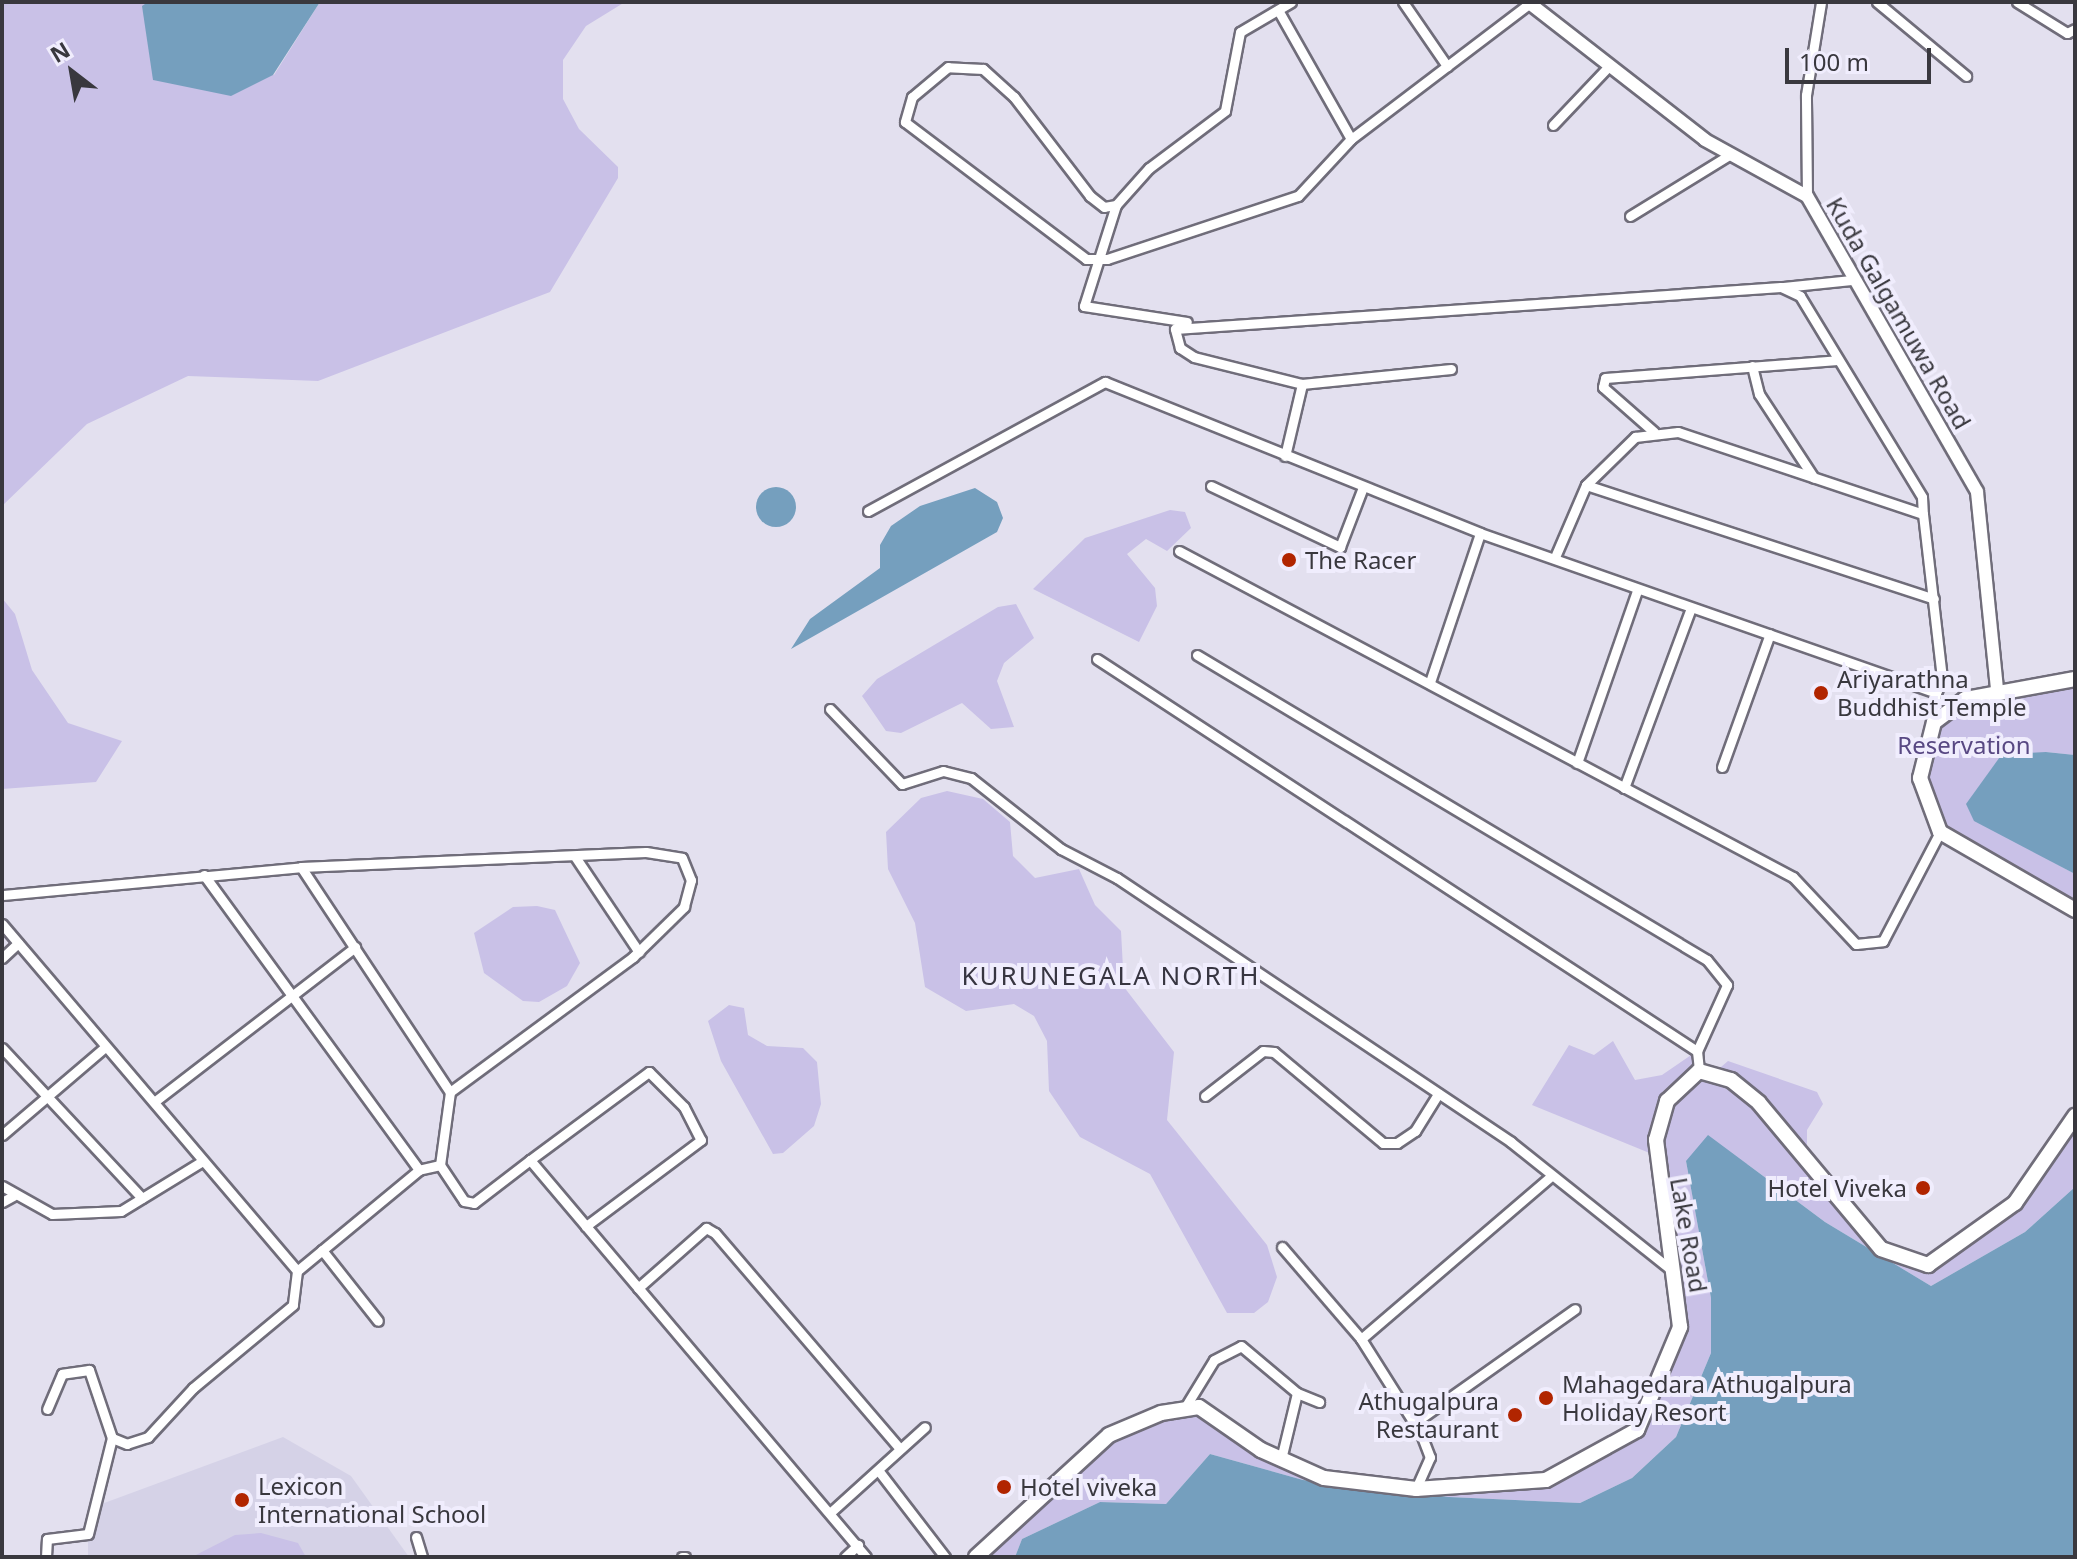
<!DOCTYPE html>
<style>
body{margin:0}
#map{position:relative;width:2077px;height:1559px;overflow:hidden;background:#e3e0ef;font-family:"Noto Sans",sans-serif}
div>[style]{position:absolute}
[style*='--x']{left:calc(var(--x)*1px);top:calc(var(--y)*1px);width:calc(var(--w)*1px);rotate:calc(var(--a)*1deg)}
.built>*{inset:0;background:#d5d2e7}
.green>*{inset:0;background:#c9c1e7}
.water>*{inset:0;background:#759fbe}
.round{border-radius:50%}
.roads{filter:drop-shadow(2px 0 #706d7a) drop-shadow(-2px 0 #706d7a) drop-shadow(0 2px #706d7a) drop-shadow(0 -2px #706d7a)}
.street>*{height:9px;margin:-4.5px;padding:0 4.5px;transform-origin:4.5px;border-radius:4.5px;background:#fff}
.secondary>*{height:12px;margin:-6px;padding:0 6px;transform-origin:6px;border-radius:6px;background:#fff}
.primary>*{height:14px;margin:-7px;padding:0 7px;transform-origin:7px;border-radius:7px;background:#fff}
.dots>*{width:22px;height:22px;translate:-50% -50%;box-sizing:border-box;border:4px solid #f0edfd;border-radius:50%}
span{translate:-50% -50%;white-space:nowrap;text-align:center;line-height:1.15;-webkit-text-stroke:8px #f0edfd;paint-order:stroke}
.street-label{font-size:24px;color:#39383e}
.poi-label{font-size:24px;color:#39383e}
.left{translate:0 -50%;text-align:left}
.right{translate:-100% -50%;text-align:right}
.park-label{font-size:24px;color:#584883}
.neighbourhood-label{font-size:26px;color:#373541;letter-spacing:2px}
.frame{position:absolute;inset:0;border:4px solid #39383e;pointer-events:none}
.north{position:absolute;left:32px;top:32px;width:80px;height:80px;-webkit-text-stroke:6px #f0edfd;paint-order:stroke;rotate:329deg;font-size:22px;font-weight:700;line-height:32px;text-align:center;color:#39383e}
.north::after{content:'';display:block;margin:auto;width:28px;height:36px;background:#39383e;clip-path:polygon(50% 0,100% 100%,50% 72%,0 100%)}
.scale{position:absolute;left:1785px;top:48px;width:146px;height:36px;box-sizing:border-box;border:4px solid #39383e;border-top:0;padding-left:10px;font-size:24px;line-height:28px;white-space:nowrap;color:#39383e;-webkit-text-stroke:6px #f0edfd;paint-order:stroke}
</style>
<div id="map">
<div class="built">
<i style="clip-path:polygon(283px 1437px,351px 1476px,409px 1557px,88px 1557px,88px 1509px)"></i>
</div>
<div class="green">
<i style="clip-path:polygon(2px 2px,143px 2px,274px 75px,320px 2px,625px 2px,586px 26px,563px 60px,563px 99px,579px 129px,618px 167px,618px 178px,550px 292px,318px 381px,188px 376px,87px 424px,2px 506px)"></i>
<i style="clip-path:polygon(1170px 510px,1185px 512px,1191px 528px,1167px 551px,1146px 539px,1127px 554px,1155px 588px,1157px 606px,1139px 642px,1033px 589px,1085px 538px)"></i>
<i style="clip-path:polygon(2px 598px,15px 614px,32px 670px,68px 723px,122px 741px,96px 782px,2px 789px)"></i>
<i style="clip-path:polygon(1016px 604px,1034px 638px,1004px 663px,997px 681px,1014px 727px,991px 729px,962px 703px,901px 733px,886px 731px,862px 696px,877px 679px,998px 607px)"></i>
<i style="clip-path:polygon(2075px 679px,2075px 755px,2046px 752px,2044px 857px,2075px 874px,2075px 910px,1940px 832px,1920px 778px,1934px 722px,1965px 699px)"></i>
<i style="clip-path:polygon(947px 791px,983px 799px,1010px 822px,1013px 856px,1035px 878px,1079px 869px,1095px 905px,1121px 931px,1124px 987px,1174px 1052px,1167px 1120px,1267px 1245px,1277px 1277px,1268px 1302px,1254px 1313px,1227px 1313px,1150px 1174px,1080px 1137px,1049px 1091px,1047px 1041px,1034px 1016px,1014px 1004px,966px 1011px,925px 987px,915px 923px,888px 869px,886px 832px,921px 798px)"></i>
<i style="clip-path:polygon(537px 906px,555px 910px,580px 963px,567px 986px,539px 1002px,523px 1001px,484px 973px,474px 933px,513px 907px)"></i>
<i style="clip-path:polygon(729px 1005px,744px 1008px,748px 1035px,767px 1046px,803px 1048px,817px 1062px,821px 1104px,814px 1126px,783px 1153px,773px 1154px,721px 1061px,708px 1021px)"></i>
<i style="clip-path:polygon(1613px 1041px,1635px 1080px,1662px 1075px,1697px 1051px,1699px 1071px,1714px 1073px,1728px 1061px,1817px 1092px,1823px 1104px,1807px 1130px,1807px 1168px,1881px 1249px,1928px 1265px,2015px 1203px,2075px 1116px,2075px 1187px,2025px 1232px,1931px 1286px,1825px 1222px,1747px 1164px,1686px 1161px,1711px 1298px,1711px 1353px,1676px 1437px,1632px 1478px,1580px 1503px,1449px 1497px,1303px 1480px,1210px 1454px,1166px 1504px,1100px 1502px,1022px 1539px,1015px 1557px,977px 1557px,1109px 1435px,1199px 1407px,1324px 1478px,1399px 1488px,1546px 1480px,1637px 1430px,1680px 1327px,1652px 1154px,1532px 1105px,1569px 1045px,1594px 1055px)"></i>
<i style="clip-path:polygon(261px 1533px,298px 1543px,306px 1557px,192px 1557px,235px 1535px)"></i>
</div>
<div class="water">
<i style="clip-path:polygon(148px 2px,320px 2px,273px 75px,231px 96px,153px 80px,142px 6px)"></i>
<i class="round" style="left:756px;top:487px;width:40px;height:40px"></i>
<i style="clip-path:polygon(975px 488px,997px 502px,1003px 518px,997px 532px,791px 649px,810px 619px,880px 568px,880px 545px,891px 526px,920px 506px)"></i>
<i style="clip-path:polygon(2046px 752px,2075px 755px,2075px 874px,1974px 821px,1966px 804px,2002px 754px)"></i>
<i style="clip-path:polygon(1708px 1135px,1825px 1222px,1931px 1286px,2025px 1232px,2075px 1187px,2075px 1557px,1015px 1557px,1022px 1539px,1100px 1502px,1166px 1504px,1210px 1454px,1303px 1480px,1449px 1497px,1580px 1503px,1632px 1478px,1676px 1437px,1711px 1353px,1711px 1298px,1686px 1161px)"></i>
</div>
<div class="roads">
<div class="street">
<i style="--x:1291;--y:2;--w:59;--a:149.5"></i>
<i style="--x:1240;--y:32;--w:80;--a:100.8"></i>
<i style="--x:1225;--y:111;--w:95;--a:143.1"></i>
<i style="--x:1149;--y:168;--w:50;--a:131.7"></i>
<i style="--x:1116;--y:205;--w:12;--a:171"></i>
<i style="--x:1104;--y:207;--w:18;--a:-142"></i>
<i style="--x:1090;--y:196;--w:125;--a:-127.5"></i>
<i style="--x:1014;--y:97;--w:42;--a:-137.9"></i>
<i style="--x:983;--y:69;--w:35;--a:-177"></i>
<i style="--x:948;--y:67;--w:47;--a:140.2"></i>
<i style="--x:912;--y:97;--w:26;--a:106"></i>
<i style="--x:905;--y:122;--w:227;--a:37.1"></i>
<i style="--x:1086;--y:259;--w:21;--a:0"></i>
<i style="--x:1107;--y:259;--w:201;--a:-18.3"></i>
<i style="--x:1298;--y:196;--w:78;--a:-47.1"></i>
<i style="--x:1351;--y:139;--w:223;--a:-37.2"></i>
<i style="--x:1403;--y:2;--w:78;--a:55.5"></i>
<i style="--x:1877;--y:2;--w:116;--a:39.7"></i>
<i style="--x:2017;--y:2;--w:59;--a:31.8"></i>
<i style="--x:2067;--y:33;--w:9;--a:-27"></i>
<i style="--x:1278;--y:10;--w:148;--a:60.5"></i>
<i style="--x:1553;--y:125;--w:81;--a:-46.5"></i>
<i style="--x:1807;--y:196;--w:101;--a:-90.6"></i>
<i style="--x:1806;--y:95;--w:94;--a:-80.8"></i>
<i style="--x:1116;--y:205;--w:106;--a:107.6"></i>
<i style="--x:1084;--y:306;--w:104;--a:8.8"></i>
<i style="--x:1630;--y:216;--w:116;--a:-31.6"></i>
<i style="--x:1783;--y:287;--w:69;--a:-5.8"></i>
<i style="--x:1752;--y:366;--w:29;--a:76"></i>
<i style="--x:1759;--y:394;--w:100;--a:56.8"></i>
<i style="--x:1451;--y:369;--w:150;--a:174.3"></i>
<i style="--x:1302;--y:384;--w:111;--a:-166"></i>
<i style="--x:1194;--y:357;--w:17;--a:-147"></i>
<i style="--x:1180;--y:348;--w:20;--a:-105"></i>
<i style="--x:1175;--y:329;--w:607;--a:-3.96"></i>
<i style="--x:1781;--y:287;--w:21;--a:25"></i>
<i style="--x:1800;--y:296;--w:235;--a:58.7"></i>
<i style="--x:1922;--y:497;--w:17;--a:87"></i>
<i style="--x:1654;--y:432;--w:68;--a:-138.6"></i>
<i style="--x:1603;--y:387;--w:9;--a:-77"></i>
<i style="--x:1605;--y:378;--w:233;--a:-4.4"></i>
<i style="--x:1285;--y:456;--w:74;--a:-76.7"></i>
<i style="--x:1586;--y:485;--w:69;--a:-44.4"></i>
<i style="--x:1635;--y:437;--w:43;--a:-6.6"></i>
<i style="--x:1678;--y:432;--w:258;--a:18.5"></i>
<i style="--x:1923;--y:514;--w:166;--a:83.4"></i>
<i style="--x:1942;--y:679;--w:15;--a:113"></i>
<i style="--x:1211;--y:486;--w:143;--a:25.3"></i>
<i style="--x:1340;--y:547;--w:64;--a:-69"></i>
<i style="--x:868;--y:511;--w:270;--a:-28.6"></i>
<i style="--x:1105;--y:382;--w:404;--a:21.9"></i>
<i style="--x:1480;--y:533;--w:483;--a:19.3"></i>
<i style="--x:1936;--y:693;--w:29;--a:94"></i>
<i style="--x:1179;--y:551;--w:695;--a:27.97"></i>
<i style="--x:1793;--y:877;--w:92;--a:46.8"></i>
<i style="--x:1856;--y:944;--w:27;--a:-6"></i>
<i style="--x:1883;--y:941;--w:123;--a:-62.4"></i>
<i style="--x:1555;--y:557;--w:78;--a:-66.7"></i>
<i style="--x:1586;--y:485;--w:366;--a:18.1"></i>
<i style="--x:1197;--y:655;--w:594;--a:30.88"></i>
<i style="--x:1707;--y:960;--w:32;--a:51"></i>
<i style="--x:1727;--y:985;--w:72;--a:114.4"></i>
<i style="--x:1097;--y:659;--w:717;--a:33.16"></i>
<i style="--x:1697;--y:1051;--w:20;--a:84"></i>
<i style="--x:1430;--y:682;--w:157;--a:-71.4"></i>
<i style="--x:830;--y:709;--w:104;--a:46.2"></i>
<i style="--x:902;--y:784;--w:43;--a:-17.6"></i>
<i style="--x:943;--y:771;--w:29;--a:14"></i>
<i style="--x:971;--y:778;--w:115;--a:38.3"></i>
<i style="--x:1061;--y:849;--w:63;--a:27.4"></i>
<i style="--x:1117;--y:878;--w:474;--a:33.8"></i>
<i style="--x:1511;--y:1142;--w:208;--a:38.6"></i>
<i style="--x:1577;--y:763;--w:182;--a:-70.8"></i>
<i style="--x:1722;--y:767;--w:141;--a:-70.2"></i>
<i style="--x:1624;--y:788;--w:192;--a:-69.6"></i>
<i style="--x:576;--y:858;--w:113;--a:56.2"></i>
<i style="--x:301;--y:867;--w:270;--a:56.5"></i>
<i style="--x:204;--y:875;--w:365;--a:53.9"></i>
<i style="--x:2;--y:895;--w:300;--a:-5.3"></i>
<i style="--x:301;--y:867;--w:345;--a:-2.5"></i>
<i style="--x:646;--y:852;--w:36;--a:9"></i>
<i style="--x:682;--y:858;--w:24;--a:68"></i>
<i style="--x:691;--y:880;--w:28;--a:105"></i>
<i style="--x:684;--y:907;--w:71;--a:135.6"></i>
<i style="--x:633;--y:957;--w:227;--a:143.6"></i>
<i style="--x:450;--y:1092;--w:74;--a:97.8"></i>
<i style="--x:440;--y:1165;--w:22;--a:167"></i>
<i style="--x:419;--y:1170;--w:158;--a:140.4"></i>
<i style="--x:2;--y:924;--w:455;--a:49.6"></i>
<i style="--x:297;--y:1271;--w:34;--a:97"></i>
<i style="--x:293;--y:1305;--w:130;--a:140.3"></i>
<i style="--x:193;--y:1388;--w:67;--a:132.6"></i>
<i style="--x:148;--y:1437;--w:22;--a:162"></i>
<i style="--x:127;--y:1444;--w:16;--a:-158"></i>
<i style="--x:2;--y:958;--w:22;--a:-43"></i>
<i style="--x:2;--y:1048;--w:205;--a:47"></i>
<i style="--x:1205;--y:1096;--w:73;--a:-37.8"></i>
<i style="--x:1263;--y:1051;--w:11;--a:5"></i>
<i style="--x:1274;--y:1052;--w:142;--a:39.9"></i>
<i style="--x:1383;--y:1143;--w:14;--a:0"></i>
<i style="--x:1397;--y:1143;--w:22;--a:-34"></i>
<i style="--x:1415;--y:1131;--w:44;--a:-58.1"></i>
<i style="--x:154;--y:1102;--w:254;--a:-37.6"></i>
<i style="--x:2;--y:1135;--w:135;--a:-40.5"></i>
<i style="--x:530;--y:1160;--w:148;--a:-36.5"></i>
<i style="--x:649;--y:1072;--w:49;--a:45"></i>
<i style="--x:684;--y:1107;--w:37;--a:63"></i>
<i style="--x:701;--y:1140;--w:144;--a:143.2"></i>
<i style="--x:440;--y:1165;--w:43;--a:56.3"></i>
<i style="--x:464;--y:1201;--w:10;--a:11"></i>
<i style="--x:474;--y:1203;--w:71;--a:-37.5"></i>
<i style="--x:530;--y:1160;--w:520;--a:49.76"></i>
<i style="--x:2;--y:1186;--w:57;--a:29.2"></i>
<i style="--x:52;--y:1214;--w:69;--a:-2.5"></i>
<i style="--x:121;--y:1211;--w:94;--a:-31.5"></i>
<i style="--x:2;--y:1202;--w:13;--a:-29"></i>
<i style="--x:1282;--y:1247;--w:121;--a:49.3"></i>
<i style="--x:1361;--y:1339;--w:112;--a:57.7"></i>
<i style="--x:1421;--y:1434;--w:25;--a:69"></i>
<i style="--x:1430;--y:1457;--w:35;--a:114"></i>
<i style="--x:322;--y:1250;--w:90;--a:51.7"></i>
<i style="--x:638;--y:1288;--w:91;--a:-41.4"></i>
<i style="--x:706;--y:1228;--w:10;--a:29"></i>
<i style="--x:715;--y:1233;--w:284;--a:49.4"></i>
<i style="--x:1361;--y:1339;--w:248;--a:-40.6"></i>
<i style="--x:1297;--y:1393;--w:24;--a:22"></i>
<i style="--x:1184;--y:1409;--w:57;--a:-58.5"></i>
<i style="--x:1214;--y:1360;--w:30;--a:-27"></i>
<i style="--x:1241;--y:1346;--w:73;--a:40"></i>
<i style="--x:1297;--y:1393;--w:68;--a:103.6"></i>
<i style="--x:1414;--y:1423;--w:197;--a:-35.3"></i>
<i style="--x:878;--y:1470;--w:110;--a:52.4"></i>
<i style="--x:832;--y:1511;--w:125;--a:-42.1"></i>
<i style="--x:416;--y:1537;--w:21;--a:73"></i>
<i style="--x:46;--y:1557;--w:18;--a:-87"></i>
<i style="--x:47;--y:1539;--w:41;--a:-7"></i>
<i style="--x:88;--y:1534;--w:99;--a:-76"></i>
<i style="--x:112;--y:1438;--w:72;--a:-108.7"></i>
<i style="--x:89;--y:1370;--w:27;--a:172"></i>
<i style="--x:62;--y:1374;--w:38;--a:113"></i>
<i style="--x:682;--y:1557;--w:3;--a:0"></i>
<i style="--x:845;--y:1557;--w:18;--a:-43"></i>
</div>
<div class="secondary">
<i style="--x:1528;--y:2;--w:224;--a:37.9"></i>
<i style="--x:1705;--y:140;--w:116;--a:28.8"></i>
<i style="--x:1807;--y:196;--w:341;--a:60.1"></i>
<i style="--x:1977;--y:492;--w:199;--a:84.2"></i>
</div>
<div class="primary">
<i style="--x:2075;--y:679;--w:112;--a:169.7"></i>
<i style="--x:1965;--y:699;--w:39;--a:143"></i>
<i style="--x:1934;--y:722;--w:58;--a:104"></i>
<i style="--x:1920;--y:778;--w:58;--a:69.7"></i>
<i style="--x:1940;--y:832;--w:156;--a:30"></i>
<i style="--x:976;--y:1557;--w:180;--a:-42.5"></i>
<i style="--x:1109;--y:1435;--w:56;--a:-22.9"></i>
<i style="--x:1161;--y:1413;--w:38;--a:-9"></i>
<i style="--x:1199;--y:1407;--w:75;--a:34.7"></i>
<i style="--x:1261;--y:1450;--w:69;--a:24"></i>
<i style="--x:1324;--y:1478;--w:93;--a:6.8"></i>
<i style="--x:1416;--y:1489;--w:130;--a:-4"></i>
<i style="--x:1546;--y:1480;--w:104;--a:-28.8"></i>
<i style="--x:1637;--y:1430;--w:112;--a:-67.3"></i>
<i style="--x:1680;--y:1327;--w:189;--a:-97.3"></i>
<i style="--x:1656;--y:1140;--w:41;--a:-74.2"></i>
<i style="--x:1667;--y:1101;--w:44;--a:-43.2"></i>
<i style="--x:1699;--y:1071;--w:33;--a:16"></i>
<i style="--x:1731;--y:1080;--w:36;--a:39"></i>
<i style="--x:1759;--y:1103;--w:190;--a:50.1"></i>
<i style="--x:1881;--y:1249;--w:50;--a:18.8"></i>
<i style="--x:1928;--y:1265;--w:107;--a:-35.5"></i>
<i style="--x:2015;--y:1203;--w:106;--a:-55.4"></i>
</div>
</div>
<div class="dots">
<i style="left:1289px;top:560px;background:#b12500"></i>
<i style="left:1821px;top:693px;background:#b12500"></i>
<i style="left:1923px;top:1188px;background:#b12500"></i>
<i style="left:1546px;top:1398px;background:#b12500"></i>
<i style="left:1515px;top:1415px;background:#b12500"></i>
<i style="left:1004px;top:1487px;background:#b12500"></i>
<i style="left:242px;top:1500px;background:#b12500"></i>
</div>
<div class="street-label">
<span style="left:1899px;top:313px;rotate:60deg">Kuda Galgamuwa Road</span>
<span style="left:1689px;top:1235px;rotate:80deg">Lake Road</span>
</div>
<div class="poi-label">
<span class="left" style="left:1305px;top:560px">The Racer</span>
<span class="left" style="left:1837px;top:693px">Ariyarathna<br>Buddhist Temple</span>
<span class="right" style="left:1907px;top:1188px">Hotel Viveka</span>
<span class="left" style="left:1562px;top:1398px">Mahagedara Athugalpura<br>Holiday Resort</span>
<span class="right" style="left:1499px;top:1415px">Athugalpura<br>Restaurant</span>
<span class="left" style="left:258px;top:1500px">Lexicon<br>International School</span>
<span class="left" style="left:1020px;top:1487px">Hotel viveka</span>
</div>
<div class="park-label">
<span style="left:1964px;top:745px">Reservation</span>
</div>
<div class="neighbourhood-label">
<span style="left:1111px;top:976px">KURUNEGALA NORTH</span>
</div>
<div class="frame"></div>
<div class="north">N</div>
<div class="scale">100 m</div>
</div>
